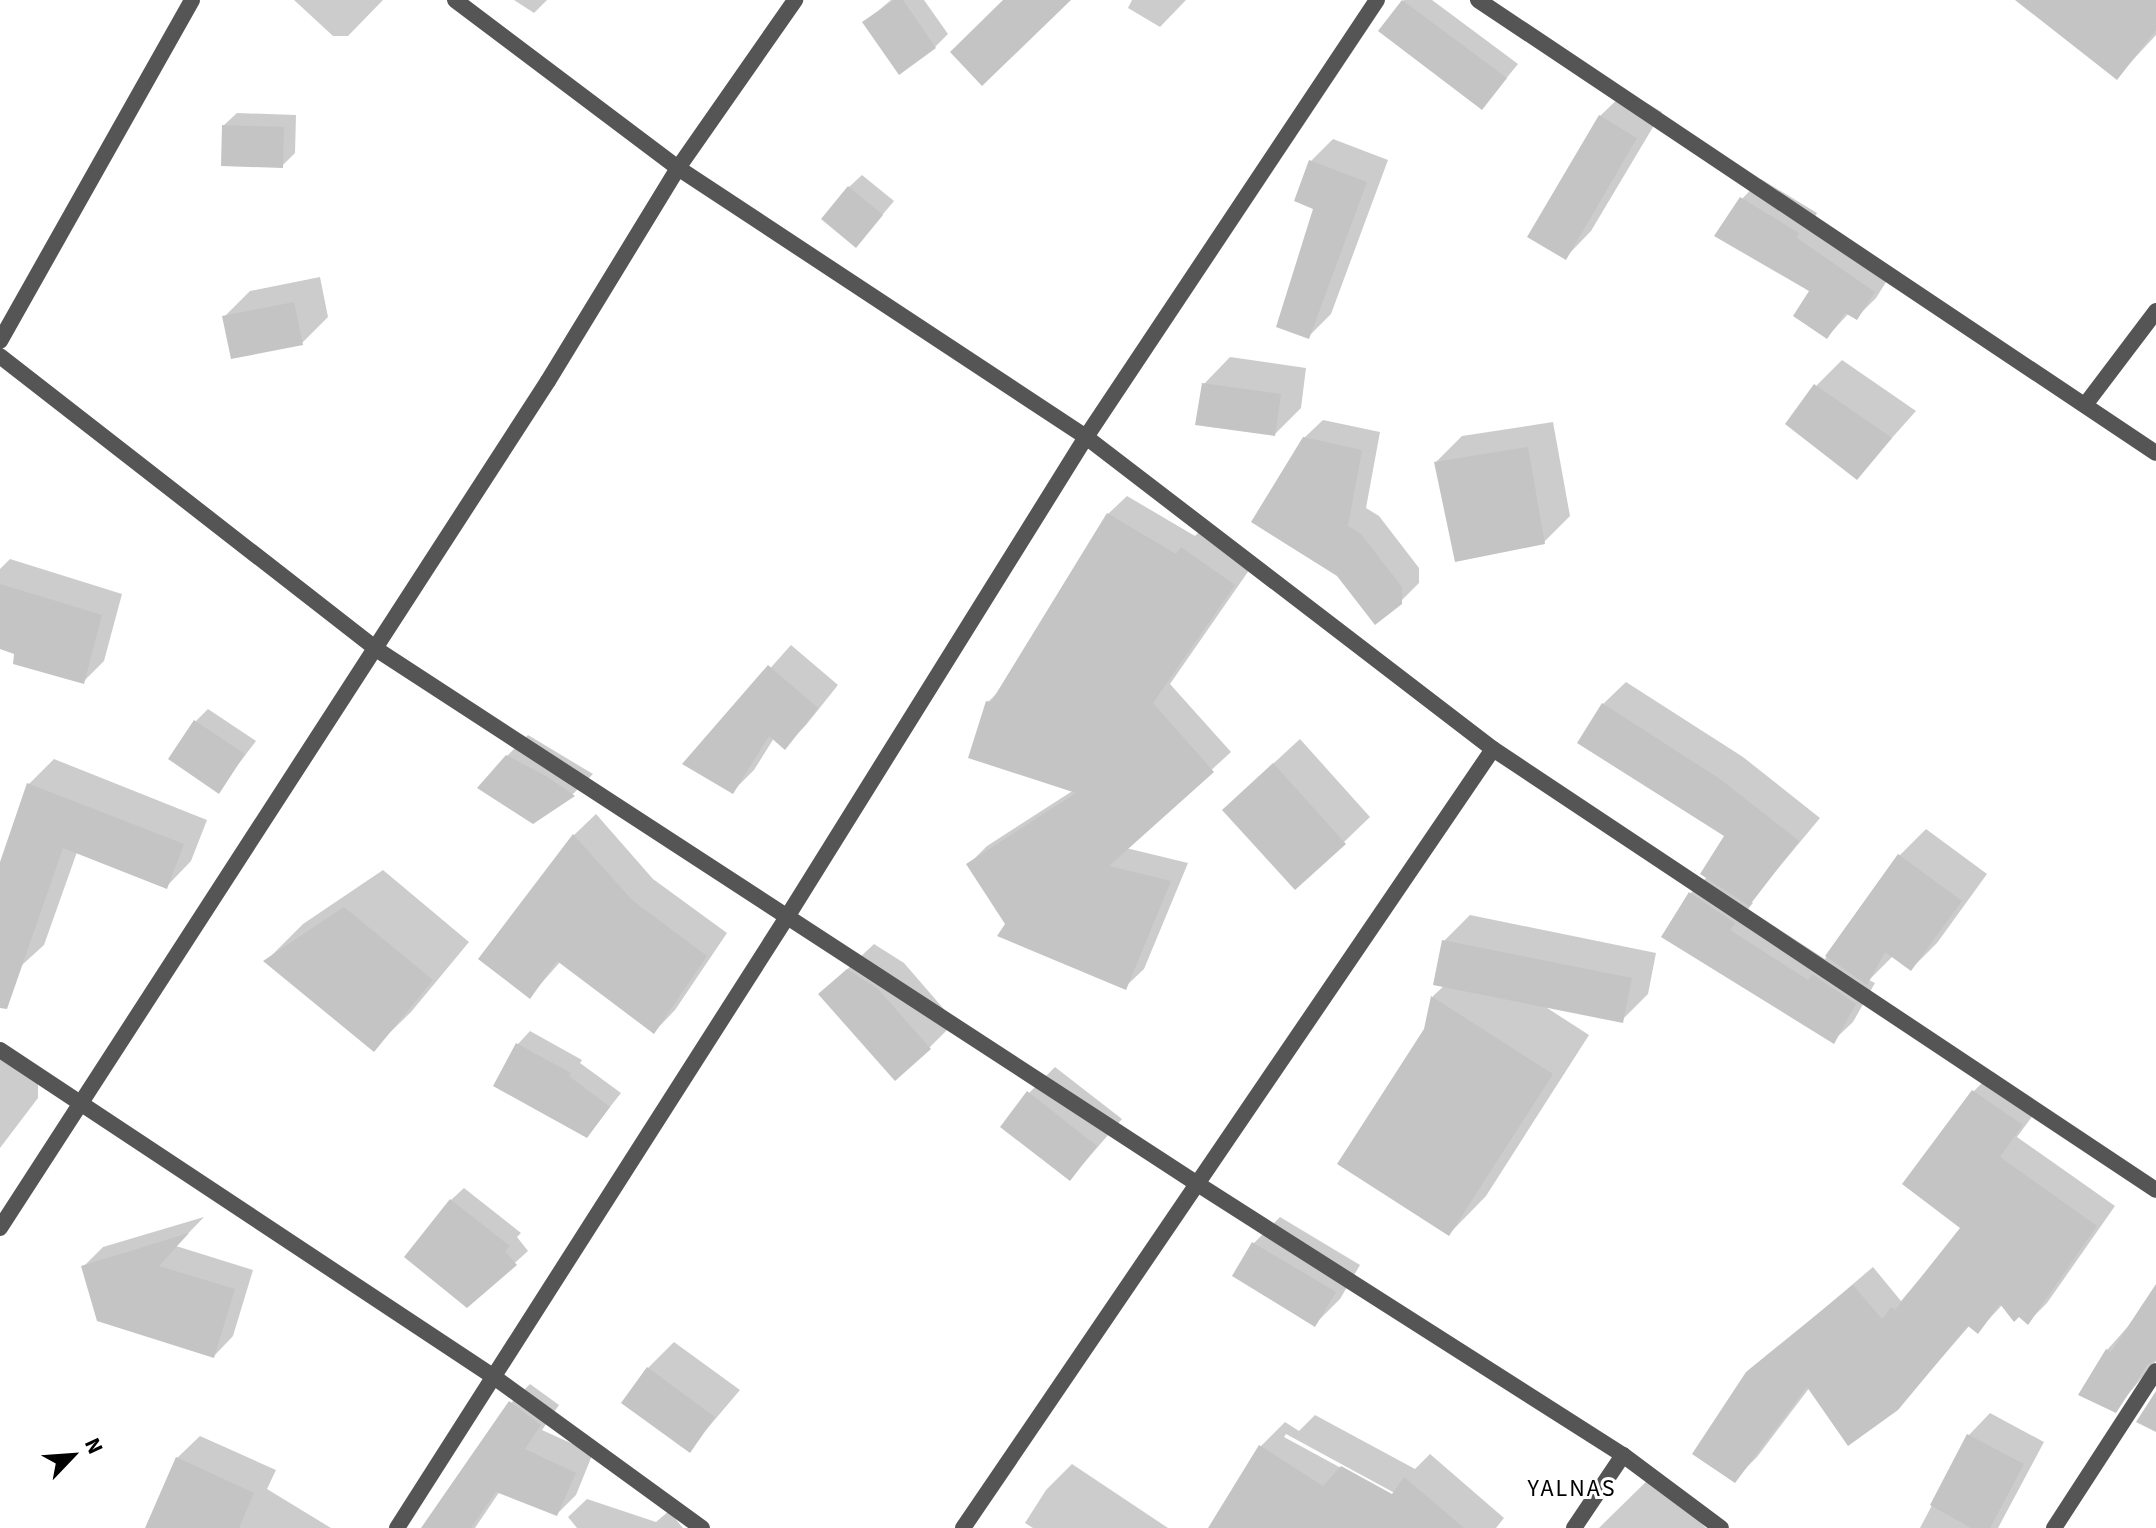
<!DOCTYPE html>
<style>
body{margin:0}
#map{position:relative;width:2156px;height:1528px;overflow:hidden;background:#fff;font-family:"Source Sans 3",sans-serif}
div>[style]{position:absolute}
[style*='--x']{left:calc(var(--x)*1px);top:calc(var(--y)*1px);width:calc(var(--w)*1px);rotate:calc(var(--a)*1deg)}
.shadow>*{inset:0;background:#0003}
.building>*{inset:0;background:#c4c4c4}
.street>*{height:16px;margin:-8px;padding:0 8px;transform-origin:8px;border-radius:8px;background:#555}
span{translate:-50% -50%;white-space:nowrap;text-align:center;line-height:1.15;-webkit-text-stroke:6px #fff;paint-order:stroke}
.neighbourhood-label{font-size:24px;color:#000;letter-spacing:2px}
.north{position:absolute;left:32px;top:1416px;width:80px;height:80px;-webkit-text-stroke:6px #fff;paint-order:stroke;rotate:65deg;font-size:22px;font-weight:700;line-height:32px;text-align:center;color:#000}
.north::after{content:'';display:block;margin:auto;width:28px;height:36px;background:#000;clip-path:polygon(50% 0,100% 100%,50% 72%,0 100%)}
</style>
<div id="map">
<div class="shadow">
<i style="clip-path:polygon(294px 0,383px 0,348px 36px,333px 36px)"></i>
<i style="clip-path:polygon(514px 0,547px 0,534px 13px)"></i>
<i style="clip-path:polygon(891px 0,924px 0,948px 34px,935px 47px,865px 22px)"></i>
<i style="clip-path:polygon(1132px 0,1186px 0,1160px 27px,1128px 8px)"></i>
<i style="clip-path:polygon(1404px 0,1432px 0,1518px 64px,1482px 108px,1381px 30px)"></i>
<i style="clip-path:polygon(2047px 0,2156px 0,2156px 35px,2117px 77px)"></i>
<i style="clip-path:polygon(1626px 91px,1662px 112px,1591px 231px,1566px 257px,1600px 116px)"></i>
<i style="clip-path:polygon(237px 113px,296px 115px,295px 153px,282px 166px,224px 125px)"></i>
<i style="clip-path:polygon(1333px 139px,1388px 160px,1331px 314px,1309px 336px,1315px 207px,1311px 161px)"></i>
<i style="clip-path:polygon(862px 175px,894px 201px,868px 232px,849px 187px)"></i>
<i style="clip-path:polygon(1761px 179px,1817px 213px,1815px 217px,1893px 271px,1876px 298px,1857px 317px,1849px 313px,1827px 337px,1812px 291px,1742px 199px)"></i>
<i style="clip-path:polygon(320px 277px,328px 317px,302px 343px,224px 317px,250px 291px)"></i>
<i style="clip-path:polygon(1230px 357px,1306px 368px,1301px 408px,1275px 434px,1204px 384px)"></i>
<i style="clip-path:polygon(1842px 360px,1916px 411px,1857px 477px,1816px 386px)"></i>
<i style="clip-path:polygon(1323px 420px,1380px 432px,1366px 508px,1379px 516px,1419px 568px,1419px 583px,1400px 602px,1339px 574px,1304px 438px)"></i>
<i style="clip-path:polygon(1553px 422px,1570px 516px,1544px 542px,1436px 462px,1462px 436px)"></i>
<i style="clip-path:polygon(1127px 496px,1195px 536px,1201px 530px,1252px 566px,1170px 684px,1231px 752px,1126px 848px,1188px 863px,1144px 969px,1125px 987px,1008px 923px,969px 864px,987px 846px,1074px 790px,988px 702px,1004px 686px,1108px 514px)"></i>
<i style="clip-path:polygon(10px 559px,122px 594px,104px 661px,83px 682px,0 647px,0 569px)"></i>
<i style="clip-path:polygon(791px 645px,838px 685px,806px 725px,785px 747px,774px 738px,754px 770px,732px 792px,685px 764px)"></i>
<i style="clip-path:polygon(1626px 682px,1743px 757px,1820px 818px,1751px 901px,1753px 903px,1748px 909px,1825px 959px,1900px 855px,1926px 829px,1987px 874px,1937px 943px,1911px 969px,1893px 956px,1869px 980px,1875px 983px,1853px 1022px,1833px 1041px,1690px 894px,1708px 876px,1726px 835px,1603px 704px)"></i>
<i style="clip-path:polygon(208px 709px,256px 741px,218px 791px,196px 721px)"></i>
<i style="clip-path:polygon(528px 735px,593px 774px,573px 794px,533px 821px,507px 756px)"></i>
<i style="clip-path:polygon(1300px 739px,1370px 817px,1344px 842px,1250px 785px)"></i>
<i style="clip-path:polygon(54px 759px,207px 820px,191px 861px,167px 886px,77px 852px,44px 945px,0 985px,0 868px,29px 784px)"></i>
<i style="clip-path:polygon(596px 814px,653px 879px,727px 933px,675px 1010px,654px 1032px,561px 961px,530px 996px,481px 959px,574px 835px)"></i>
<i style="clip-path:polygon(383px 870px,469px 942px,411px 1012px,373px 1049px,266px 961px,303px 924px)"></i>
<i style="clip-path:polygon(1470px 915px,1656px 953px,1648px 994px,1622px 1020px,1541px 1004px,1589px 1035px,1486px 1196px,1449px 1234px,1426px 1030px,1433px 996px,1445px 985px,1444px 941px)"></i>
<i style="clip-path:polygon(874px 944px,904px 963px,955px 1022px,929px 1048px,821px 994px)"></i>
<i style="clip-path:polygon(530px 1031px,582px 1060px,580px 1063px,621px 1093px,587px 1136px,495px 1085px,518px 1044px)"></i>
<i style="clip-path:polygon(0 1053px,38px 1083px,38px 1098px,0 1148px)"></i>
<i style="clip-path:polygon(1055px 1067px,1122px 1119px,1070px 1179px,1029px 1093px)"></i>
<i style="clip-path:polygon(1993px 1072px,2040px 1106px,2017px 1137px,2115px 1206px,2047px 1303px,2028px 1322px,2003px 1304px,1978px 1331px,1970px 1325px,1897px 1409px,1810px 1387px,1757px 1457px,1738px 1476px,1747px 1374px,1873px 1267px,1901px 1301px,1963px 1228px,1905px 1183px,1974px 1091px)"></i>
<i style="clip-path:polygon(464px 1188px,521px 1233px,517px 1237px,528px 1251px,478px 1296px,451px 1200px)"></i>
<i style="clip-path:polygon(204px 1217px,176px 1246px,253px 1270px,233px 1336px,214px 1356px,84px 1266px,103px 1247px)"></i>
<i style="clip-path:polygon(1280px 1217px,1360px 1265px,1340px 1299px,1314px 1325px,1235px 1276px,1254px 1243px)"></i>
<i style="clip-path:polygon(2156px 1295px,2156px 1361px,2115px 1410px,2107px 1350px)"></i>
<i style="clip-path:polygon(674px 1342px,740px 1390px,695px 1443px,648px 1368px)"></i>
<i style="clip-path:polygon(530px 1384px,559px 1405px,542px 1430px,593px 1453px,576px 1495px,557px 1514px,500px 1491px,475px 1528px,424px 1528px,511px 1403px)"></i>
<i style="clip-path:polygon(1990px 1413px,2044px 1442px,1998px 1528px,1920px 1528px,1969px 1435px)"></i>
<i style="clip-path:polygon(evenodd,1315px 1415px,1415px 1469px,1430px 1454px,1504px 1518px,1496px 1528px,1211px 1528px,1261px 1446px,1285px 1422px,1299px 1431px,1315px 1415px,1286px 1434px,1402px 1497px,1400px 1500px,1284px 1437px,1286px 1434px)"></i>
<i style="clip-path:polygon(200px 1436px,276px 1470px,267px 1489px,331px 1528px,147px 1528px,177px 1458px)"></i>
<i style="clip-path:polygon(1072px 1464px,1168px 1528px,1033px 1528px,1025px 1523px,1046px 1490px)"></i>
<i style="clip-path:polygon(1654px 1474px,1706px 1528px,1599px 1528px,1609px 1518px)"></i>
<i style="clip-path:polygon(587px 1499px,656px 1522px,669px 1511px,683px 1528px,577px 1528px,568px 1517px)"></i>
</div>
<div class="building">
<i style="clip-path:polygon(894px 0,903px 0,936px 48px,899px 75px,862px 22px)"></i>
<i style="clip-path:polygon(1003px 0,1071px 0,982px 86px,950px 52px)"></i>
<i style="clip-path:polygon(1402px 0,1507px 78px,1482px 110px,1378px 31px)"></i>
<i style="clip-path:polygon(2015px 0,2156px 0,2156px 30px,2117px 80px)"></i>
<i style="clip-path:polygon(1599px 115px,1637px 138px,1566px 260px,1527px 237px)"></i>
<i style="clip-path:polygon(222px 125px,284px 127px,283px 168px,221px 166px)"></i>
<i style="clip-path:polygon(1309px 160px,1367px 182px,1309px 339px,1276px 327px,1313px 209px,1294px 201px)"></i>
<i style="clip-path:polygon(848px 186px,883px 215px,856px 248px,821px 219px)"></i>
<i style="clip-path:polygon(1740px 197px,1799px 233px,1797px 238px,1875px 292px,1857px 320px,1845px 313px,1827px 339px,1793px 316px,1809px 291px,1714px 236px)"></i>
<i style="clip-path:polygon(294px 302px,303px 345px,231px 359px,222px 316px)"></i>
<i style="clip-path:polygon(1202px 383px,1281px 394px,1275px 436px,1195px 425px)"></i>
<i style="clip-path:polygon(1814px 384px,1892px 438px,1857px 480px,1785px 424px)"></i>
<i style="clip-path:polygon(1303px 437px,1362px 450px,1348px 526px,1361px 534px,1402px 587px,1402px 604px,1375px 625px,1337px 576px,1251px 522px)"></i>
<i style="clip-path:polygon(1528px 447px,1545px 544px,1455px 562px,1434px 462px)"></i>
<i style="clip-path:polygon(1107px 513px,1176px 554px,1181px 547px,1235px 585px,1153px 703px,1214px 772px,1109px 866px,1171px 881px,1126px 990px,997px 936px,1005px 924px,966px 864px,1076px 793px,968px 758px,986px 701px,991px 702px)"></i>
<i style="clip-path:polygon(0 584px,102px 615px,84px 684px,13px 664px,14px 654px,0 649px)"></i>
<i style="clip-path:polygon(768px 665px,818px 708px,785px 750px,769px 736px,733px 794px,682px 764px)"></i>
<i style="clip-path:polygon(1602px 703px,1720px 779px,1799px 841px,1749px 906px,1700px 874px,1724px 836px,1577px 743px)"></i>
<i style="clip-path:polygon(194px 720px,245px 754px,219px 794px,168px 759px)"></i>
<i style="clip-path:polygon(506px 755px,546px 776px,575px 796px,533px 824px,477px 788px)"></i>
<i style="clip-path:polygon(1273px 763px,1346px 844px,1295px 890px,1222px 810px)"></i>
<i style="clip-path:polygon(27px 783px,184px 844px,167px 889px,63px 848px,7px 1009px,0 1008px,0 862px)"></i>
<i style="clip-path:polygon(573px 834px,632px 900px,707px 956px,654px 1034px,557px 961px,530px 999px,478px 959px)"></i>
<i style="clip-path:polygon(1898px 854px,1962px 901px,1911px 971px,1885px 952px,1867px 985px,1825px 956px)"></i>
<i style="clip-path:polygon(1689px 892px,1735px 923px,1730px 930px,1808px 980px,1812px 974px,1856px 1004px,1834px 1044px,1661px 937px)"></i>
<i style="clip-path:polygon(344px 907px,433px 980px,374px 1052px,263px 961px)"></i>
<i style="clip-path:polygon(1442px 940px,1632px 978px,1623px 1023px,1433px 985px)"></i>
<i style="clip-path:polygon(847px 969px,878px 989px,931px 1049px,895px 1081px,818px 994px)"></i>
<i style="clip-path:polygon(1431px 996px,1553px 1074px,1449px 1236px,1337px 1164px,1424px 1029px)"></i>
<i style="clip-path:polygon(516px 1043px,571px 1073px,569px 1076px,610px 1107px,587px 1138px,493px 1086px)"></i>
<i style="clip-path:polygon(1972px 1090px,2023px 1125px,2000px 1157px,2097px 1226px,2028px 1325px,2019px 1317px,2014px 1322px,2000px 1304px,1978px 1334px,1968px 1326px,1898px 1410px,1848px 1446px,1807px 1387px,1735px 1483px,1692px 1454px,1746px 1372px,1853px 1285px,1882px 1319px,1891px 1307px,1895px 1310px,1960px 1228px,1902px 1184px)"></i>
<i style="clip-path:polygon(1027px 1091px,1097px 1146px,1070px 1181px,1000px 1127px)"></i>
<i style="clip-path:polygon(450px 1199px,510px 1246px,505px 1251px,517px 1265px,467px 1308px,404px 1257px)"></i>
<i style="clip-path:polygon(189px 1233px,159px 1266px,235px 1289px,214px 1358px,97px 1321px,81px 1266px)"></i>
<i style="clip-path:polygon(1252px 1242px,1336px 1292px,1315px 1327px,1232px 1276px)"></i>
<i style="clip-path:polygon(2156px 1284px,2156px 1360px,2147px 1365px,2116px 1413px,2078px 1395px,2106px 1349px,2111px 1352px)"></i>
<i style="clip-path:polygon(647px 1367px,715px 1417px,690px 1453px,621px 1403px)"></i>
<i style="clip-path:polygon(2156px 1391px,2156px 1432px,2136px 1422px)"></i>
<i style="clip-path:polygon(509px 1401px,541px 1425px,525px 1449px,576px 1473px,557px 1516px,496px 1492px,471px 1528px,421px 1528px)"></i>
<i style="clip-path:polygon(1967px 1434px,2024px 1464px,1990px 1528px,1971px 1528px,1930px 1505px)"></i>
<i style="clip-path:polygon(1259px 1445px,1323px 1486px,1341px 1466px,1392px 1494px,1404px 1477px,1464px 1528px,1208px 1528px)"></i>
<i style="clip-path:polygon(176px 1457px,254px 1493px,239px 1528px,145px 1528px)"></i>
</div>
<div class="street">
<i style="--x:455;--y:0;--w:279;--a:37"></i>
<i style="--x:678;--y:168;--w:489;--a:33.4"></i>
<i style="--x:1086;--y:437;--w:513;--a:37.47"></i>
<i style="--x:1493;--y:749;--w:796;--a:33.63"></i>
<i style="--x:1478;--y:0;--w:815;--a:33.75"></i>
<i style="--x:0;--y:341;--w:391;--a:-60.6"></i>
<i style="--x:0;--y:356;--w:477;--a:37.9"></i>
<i style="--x:376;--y:649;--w:979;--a:33.07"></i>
<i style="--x:1196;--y:1183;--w:506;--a:32.5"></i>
<i style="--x:1623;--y:1455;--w:122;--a:36.7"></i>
<i style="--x:2085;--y:405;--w:118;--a:-52.9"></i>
<i style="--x:0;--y:1050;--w:592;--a:33.5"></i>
<i style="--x:494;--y:1377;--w:257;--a:36"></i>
<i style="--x:0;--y:1228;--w:1009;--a:-57.1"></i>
<i style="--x:548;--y:381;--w:250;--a:-58.6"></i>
<i style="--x:678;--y:168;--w:205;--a:-55.1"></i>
<i style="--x:397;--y:1528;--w:725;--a:-57.45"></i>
<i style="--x:787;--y:917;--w:566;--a:-58.08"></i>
<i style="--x:1086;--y:437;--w:525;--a:-56.34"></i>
<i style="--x:963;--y:1528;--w:942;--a:-55.77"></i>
<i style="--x:1574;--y:1528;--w:88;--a:-56.1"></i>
<i style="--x:2054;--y:1528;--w:187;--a:-57"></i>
</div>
<div class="neighbourhood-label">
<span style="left:1572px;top:1489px">YALNAS</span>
</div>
<div class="north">N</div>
</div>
